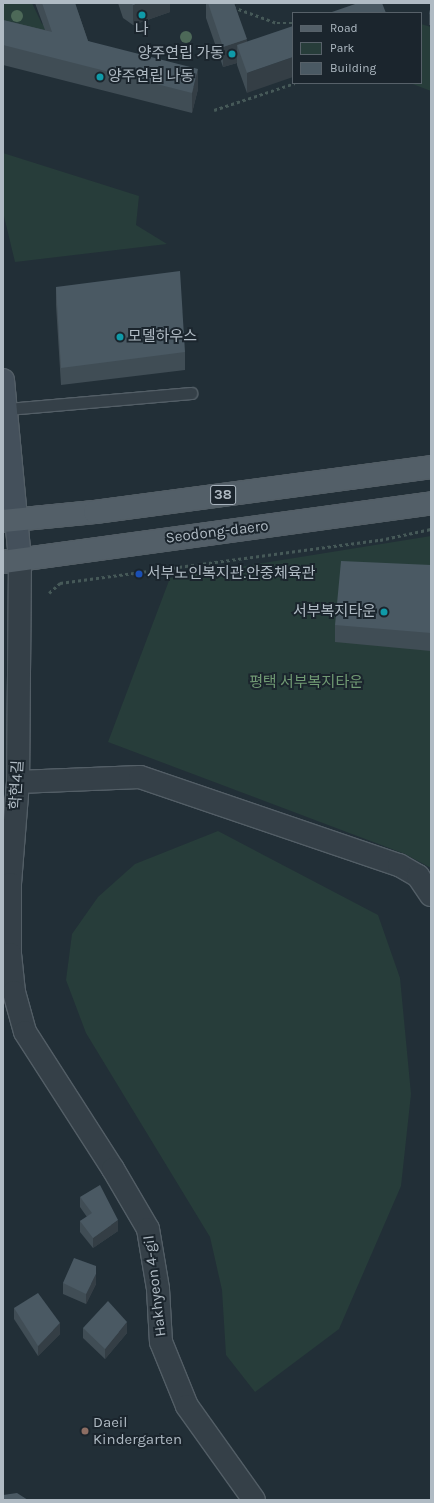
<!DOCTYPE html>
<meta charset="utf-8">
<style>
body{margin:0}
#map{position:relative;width:434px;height:1503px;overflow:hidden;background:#222f37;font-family:Karla,"Noto Sans KR",sans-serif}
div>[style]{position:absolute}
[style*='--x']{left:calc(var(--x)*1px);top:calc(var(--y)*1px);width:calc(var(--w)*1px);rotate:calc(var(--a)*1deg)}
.green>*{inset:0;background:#273d3a}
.path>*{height:2.5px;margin-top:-1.25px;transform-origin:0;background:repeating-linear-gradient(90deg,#465958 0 3px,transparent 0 6px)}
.roads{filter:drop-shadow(1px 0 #535e66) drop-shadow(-1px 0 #535e66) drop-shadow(0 1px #535e66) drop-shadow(0 -1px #535e66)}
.lane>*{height:11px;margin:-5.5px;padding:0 5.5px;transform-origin:5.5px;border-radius:5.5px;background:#354048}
.street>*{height:22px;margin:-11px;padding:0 11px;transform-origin:11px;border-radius:11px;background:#354048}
.secondary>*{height:22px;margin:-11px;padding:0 11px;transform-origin:11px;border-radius:11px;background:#44505b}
.primary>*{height:22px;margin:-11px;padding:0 11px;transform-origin:11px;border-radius:11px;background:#535f68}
.trees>*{width:12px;height:12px;margin:-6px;border-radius:50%;background:#4d6958}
.wall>*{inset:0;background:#404d55}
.shaded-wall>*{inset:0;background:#343e45}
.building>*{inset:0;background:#4a5963}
.dots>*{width:11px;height:11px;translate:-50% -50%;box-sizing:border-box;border:2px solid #1b252d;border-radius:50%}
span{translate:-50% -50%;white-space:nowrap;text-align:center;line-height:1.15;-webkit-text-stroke:4px #1b252d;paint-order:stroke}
.shield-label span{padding:1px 3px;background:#1b252d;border:1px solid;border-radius:3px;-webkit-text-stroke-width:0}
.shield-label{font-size:14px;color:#b0bbc4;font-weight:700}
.poi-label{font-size:15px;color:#b0bbc4}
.right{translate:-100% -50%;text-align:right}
.left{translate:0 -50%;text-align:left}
.street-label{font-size:15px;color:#b0bbc4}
.park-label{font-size:15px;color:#709973}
.frame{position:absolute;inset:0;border:4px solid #b0bbc4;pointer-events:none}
.legend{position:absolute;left:292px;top:12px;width:130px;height:72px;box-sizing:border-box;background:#1b252d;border:1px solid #576169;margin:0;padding:5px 7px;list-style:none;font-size:12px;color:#b0bbc4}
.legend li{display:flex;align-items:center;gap:8px;height:20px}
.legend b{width:20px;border:1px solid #576169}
</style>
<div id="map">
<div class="green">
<i style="clip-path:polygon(3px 3px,32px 3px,42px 24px,83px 33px,3px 35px)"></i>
<i style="clip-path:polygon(421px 24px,431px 27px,431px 91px,410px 83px,421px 83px)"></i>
<i style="clip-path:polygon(3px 153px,139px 196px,136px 225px,167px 244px,15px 262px,3px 212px)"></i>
<i style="clip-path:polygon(431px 536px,431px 868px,405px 854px,108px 742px,170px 578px)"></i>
<i style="clip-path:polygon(218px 831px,378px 915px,400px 978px,411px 1094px,401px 1186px,339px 1329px,255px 1392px,226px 1355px,222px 1290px,210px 1237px,86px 1033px,66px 980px,72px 934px,98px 897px,135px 864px)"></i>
</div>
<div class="path">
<i style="--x:233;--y:7;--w:47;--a:20"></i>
<i style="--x:277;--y:23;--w:16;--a:0"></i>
<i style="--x:214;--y:110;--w:85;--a:-18.4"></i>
<i style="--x:49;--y:593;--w:15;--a:-42"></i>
<i style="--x:60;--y:583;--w:323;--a:-7.7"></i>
<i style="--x:380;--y:540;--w:52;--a:-12.2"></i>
</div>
<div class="roads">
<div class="lane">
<i style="--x:7;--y:409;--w:185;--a:-5"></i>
</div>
<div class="street">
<i style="--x:20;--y:559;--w:223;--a:90.5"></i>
<i style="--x:18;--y:782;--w:102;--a:94.5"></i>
<i style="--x:10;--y:884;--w:70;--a:90"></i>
<i style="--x:10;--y:954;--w:38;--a:84"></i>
<i style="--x:14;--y:992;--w:41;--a:74.6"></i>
<i style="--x:25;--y:1032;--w:163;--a:57.3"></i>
<i style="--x:113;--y:1169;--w:69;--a:59.7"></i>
<i style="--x:148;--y:1229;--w:61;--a:80.5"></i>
<i style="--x:158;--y:1289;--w:53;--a:86.8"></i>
<i style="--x:161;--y:1342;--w:69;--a:67.9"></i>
<i style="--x:187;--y:1406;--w:115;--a:54.5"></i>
<i style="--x:18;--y:782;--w:122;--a:-2.3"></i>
<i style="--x:140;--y:777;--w:274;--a:18.8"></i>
<i style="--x:399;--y:865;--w:22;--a:30"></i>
<i style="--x:418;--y:876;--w:23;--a:56"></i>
</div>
<div class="secondary">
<i style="--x:3;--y:380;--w:180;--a:84.6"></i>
</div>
<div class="primary">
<i style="--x:3;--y:521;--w:92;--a:-5.6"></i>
<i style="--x:95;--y:512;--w:339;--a:-7.6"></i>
<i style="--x:3;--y:562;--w:432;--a:-7.8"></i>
</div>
</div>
<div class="trees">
<i style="left:17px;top:16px"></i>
<i style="left:186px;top:37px"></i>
<i style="left:186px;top:55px"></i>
</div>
<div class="wall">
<i style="clip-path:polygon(35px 3px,75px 3px,88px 41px,198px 89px,192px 113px,3px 65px,3px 20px,45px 30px)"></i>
<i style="clip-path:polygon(118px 3px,170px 3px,170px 12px,133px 25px,123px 18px)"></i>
<i style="clip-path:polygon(206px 3px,234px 3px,247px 42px,247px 93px,237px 65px,237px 63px,223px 67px,206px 18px)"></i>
<i style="clip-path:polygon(431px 5px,431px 25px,429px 25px,429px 14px)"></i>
<i style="clip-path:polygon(56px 287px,185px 352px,185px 370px,61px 385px,56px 305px)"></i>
<i style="clip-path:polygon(431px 565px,431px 651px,335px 642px,335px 625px)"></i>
<i style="clip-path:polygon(80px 1197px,118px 1231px,93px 1248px,80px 1232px,80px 1221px,87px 1217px,80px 1207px)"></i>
<i style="clip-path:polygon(63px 1283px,96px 1284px,86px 1304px,63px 1294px)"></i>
<i style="clip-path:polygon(14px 1308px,60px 1334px,38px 1356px,14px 1319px)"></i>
<i style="clip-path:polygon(83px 1328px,127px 1333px,105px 1359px,83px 1338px)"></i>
</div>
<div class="shaded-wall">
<i style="clip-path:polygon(138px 3px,170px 3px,170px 12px,133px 25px,133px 5px)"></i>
<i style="clip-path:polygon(247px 39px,247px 59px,237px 45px,237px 63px,223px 67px,223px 47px)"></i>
<i style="clip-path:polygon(293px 57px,293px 77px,247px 93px,247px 73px)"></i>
<i style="clip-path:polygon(198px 69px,198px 89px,192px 113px,192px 93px)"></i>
<i style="clip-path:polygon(118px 1220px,118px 1231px,93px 1248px,93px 1238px)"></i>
<i style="clip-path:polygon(96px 1274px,96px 1284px,86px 1304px,86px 1294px)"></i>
<i style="clip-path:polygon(127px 1322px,127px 1333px,105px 1359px,105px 1349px)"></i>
<i style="clip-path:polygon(60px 1323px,60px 1334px,38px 1356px,38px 1346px)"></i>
</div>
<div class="building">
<i style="clip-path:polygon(42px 3px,75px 3px,88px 41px,198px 69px,192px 93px,3px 45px,3px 20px,52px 32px)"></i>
<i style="clip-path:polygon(131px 3px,138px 3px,133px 5px)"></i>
<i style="clip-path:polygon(208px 3px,234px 3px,247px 39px,223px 47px)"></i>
<i style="clip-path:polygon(358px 3px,382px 3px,386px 13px,329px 13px)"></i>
<i style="clip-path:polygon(431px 5px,431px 15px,429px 14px)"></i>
<i style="clip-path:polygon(293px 26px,293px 57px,247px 73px,237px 45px)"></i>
<i style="clip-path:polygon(180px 271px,185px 352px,61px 368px,56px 287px)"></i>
<i style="clip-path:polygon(341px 561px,431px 565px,431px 633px,335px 625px)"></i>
<i style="clip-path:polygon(100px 1185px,118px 1220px,93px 1238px,80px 1221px,92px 1213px,80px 1197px)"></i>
<i style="clip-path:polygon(74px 1258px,96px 1266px,96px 1274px,86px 1294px,63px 1283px)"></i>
<i style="clip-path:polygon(38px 1293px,60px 1323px,38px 1346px,14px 1308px)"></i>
<i style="clip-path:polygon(108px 1301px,127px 1322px,105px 1349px,83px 1328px)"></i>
<i style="clip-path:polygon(17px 1493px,28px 1500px,3px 1500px,3px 1495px)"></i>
</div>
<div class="dots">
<i style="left:142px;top:15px;background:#0f9aa8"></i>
<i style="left:232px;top:54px;background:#0f9aa8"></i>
<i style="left:100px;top:77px;background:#0f9aa8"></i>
<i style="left:120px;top:337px;background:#0f9aa8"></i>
<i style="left:139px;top:574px;background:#1a4fb4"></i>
<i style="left:384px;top:612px;background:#0f9aa8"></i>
<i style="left:85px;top:1431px;background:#8d6e63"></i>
</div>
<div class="shield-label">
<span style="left:223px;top:495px">38</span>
</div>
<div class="poi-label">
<span style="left:142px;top:30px">나</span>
<span class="right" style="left:224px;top:54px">양주연립 가동</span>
<span class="left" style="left:108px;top:77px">양주연립 나동</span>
<span class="left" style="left:128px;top:337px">모델하우스</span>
<span class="left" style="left:147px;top:574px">서부노인복지관.안중체육관</span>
<span class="right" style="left:376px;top:612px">서부복지타운</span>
<span class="left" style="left:93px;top:1431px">Daeil<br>Kindergarten</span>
</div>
<div class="street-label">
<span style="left:217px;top:532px;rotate:-7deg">Seodong-daero</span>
<span style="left:17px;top:785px;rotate:-87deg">학현4길</span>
<span style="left:155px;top:1286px;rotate:-97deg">Hakhyeon 4-gil</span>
</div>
<div class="park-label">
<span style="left:306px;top:683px">평택 서부복지타운</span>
</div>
<div class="frame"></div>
<ul class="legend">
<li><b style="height:5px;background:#535f68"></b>Road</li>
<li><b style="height:11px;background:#273d3a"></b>Park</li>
<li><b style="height:11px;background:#4a5963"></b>Building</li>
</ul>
</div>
